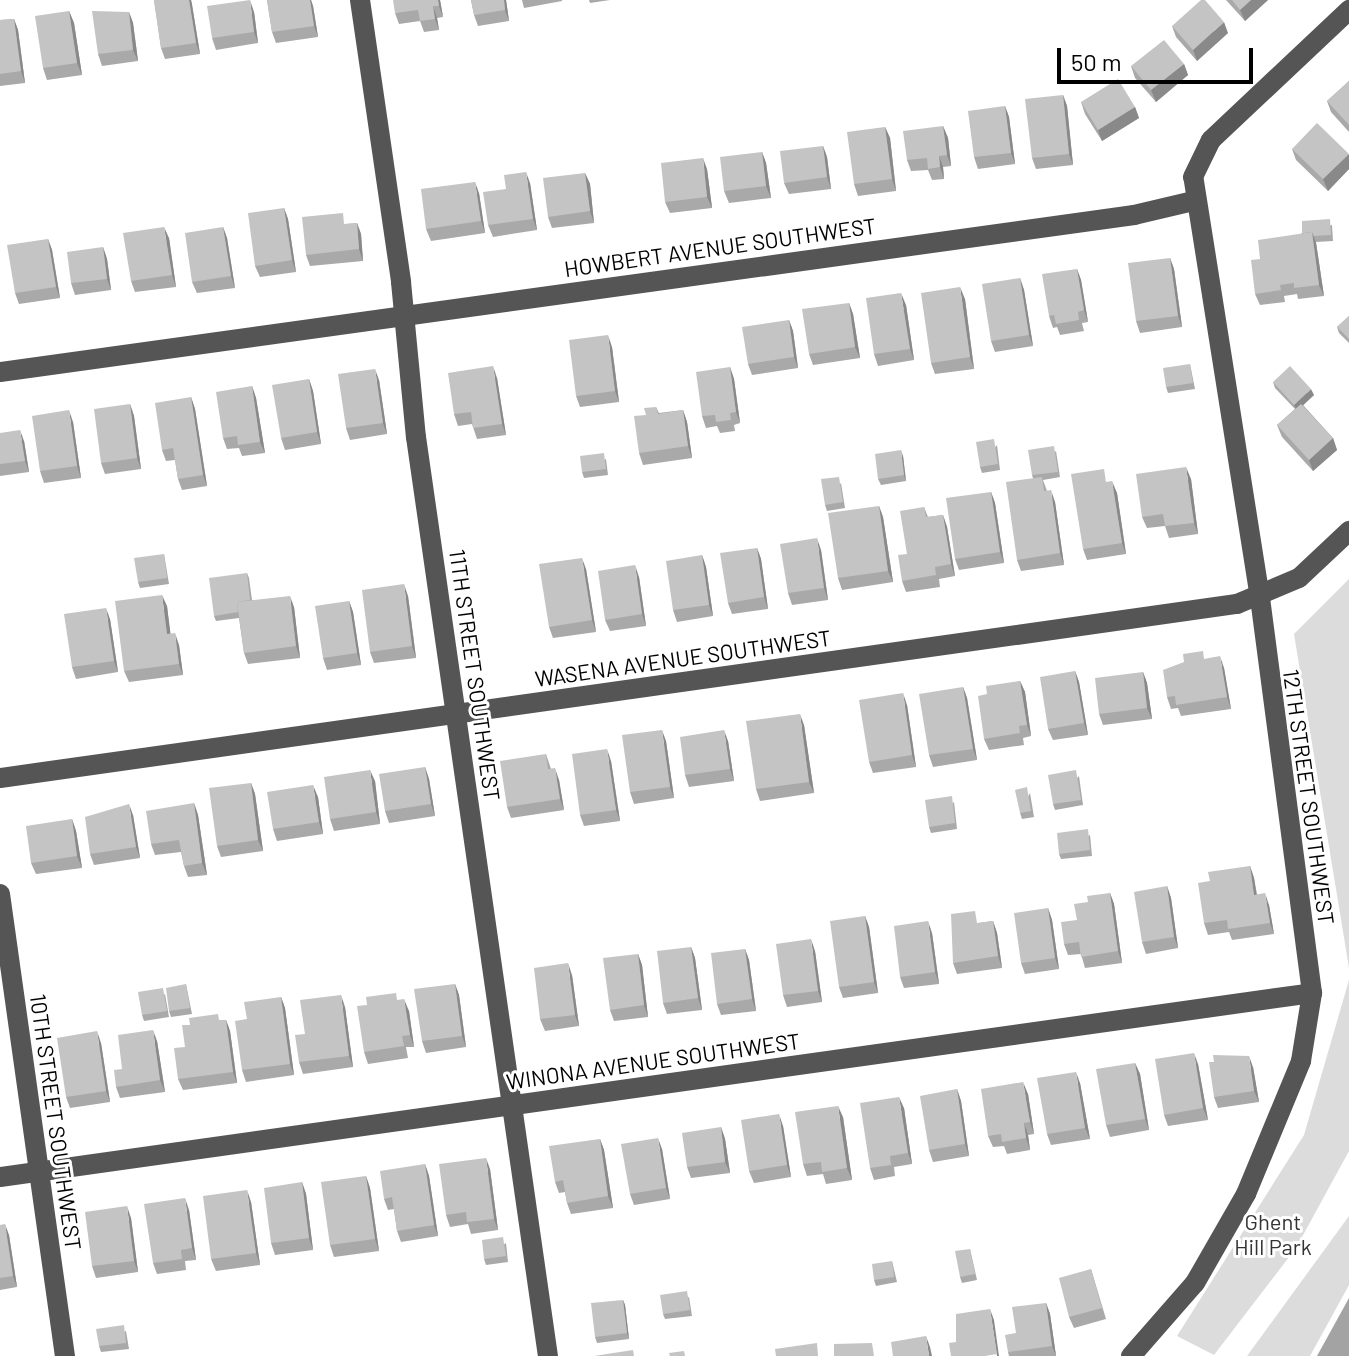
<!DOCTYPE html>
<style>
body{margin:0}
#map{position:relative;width:1349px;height:1356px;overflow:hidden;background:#fff;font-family:Barlow,sans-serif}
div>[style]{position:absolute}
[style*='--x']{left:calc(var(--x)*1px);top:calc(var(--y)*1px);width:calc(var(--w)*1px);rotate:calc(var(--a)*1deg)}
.green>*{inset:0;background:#dcdcdc}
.water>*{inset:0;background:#a3a3a3}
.minor>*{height:20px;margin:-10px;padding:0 10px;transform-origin:10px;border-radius:10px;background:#555}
.wall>*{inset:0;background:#a9a9a9}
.shaded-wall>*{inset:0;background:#898989}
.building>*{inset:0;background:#c4c4c4}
span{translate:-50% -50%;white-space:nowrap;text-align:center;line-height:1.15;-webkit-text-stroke:6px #fff;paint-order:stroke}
.street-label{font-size:22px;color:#000}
.park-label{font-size:22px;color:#333}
.scale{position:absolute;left:1057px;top:48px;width:196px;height:36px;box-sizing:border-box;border:4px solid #000;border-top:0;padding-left:10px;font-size:24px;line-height:28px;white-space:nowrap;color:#000;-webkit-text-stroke:6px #fff;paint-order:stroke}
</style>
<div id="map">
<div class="green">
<i style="clip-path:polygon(1349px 579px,1349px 968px,1294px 634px)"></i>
<i style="clip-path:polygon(1349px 980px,1349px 1151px,1296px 1248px,1214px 1355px,1177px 1336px,1304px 1135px)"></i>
<i style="clip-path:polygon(1349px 1216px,1349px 1285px,1310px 1356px,1247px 1356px)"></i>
</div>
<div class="water">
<i style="clip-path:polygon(1349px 1298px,1349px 1356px,1317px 1356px)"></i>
</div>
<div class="minor">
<i style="--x:360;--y:0;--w:285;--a:81.7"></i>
<i style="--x:401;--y:282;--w:156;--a:84.5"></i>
<i style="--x:416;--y:437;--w:928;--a:81.83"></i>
<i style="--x:0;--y:372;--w:1145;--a:-7.88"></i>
<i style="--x:1134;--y:215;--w:61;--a:-13.3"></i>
<i style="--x:0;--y:778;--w:1249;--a:-8.01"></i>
<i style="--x:1237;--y:604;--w:67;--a:-22.8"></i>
<i style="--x:1299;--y:578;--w:69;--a:-43.2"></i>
<i style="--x:0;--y:894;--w:467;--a:82"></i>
<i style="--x:0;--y:1177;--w:1325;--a:-7.98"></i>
<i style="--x:1131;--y:1356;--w:97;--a:-48.8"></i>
<i style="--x:1195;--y:1283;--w:103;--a:-60.2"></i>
<i style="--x:1246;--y:1194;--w:144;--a:-67.5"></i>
<i style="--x:1301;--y:1061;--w:69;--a:-80.8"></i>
<i style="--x:1312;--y:993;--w:398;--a:-97.5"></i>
<i style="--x:1260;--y:598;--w:426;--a:-99"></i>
<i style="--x:1193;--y:177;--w:41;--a:-64.1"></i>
<i style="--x:1211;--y:140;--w:190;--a:-43.3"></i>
</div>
<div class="wall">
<i style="clip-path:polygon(154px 0,191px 0,200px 54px,165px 59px,161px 48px)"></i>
<i style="clip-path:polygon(267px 0,311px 0,313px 6px,318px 37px,276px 43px,272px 32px)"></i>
<i style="clip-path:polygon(440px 0,443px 17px,437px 18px,439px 30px,424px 32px,420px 21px,399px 24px,395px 13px)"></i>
<i style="clip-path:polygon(471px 0,506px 0,509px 21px,478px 26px,474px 15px)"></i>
<i style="clip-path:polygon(522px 0,562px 0,562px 1px,524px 8px)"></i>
<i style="clip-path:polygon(589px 0,610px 0,590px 3px)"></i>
<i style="clip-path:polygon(1226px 0,1268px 0,1245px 21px)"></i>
<i style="clip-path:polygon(69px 11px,74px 23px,82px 75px,47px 80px,43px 68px)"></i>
<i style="clip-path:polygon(129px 12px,133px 23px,138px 61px,102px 66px,98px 54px)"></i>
<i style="clip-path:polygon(254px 12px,258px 43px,216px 50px,212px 38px)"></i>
<i style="clip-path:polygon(14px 19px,18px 30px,25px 83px,0 86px,0 20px)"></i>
<i style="clip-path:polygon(1172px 26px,1228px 33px,1197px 61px,1176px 37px)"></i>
<i style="clip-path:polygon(1184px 64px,1188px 75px,1156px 102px,1135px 78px,1131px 66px)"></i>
<i style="clip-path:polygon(1349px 81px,1349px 132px,1331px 112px,1327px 101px)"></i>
<i style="clip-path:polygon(1063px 95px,1067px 106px,1073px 165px,1036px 169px,1032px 158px)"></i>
<i style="clip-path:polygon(1081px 102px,1135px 107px,1139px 118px,1102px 141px,1085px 114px)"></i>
<i style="clip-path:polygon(1005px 106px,1009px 117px,1015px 164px,978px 169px,974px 157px)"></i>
<i style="clip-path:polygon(943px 126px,948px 138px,951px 166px,943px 167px,944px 179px,932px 180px,928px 170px,911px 171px,907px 160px)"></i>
<i style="clip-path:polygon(885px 127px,890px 138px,896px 191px,858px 196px,854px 184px)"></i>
<i style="clip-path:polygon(823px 146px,827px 157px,831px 189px,789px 194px,784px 183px)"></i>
<i style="clip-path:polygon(1292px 149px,1349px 155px,1349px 169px,1328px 191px,1296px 160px)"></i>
<i style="clip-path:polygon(762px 152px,766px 163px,771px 198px,729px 203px,724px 191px)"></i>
<i style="clip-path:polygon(707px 169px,712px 208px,670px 213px,665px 202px)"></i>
<i style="clip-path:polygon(585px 173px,590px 184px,594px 223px,552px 228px,548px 217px)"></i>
<i style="clip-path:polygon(530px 183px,537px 230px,493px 237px,488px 225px,506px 189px)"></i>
<i style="clip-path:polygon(479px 193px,485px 233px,431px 241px,426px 229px)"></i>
<i style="clip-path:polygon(284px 208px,288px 219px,296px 272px,260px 277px,255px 266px)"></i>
<i style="clip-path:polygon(357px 223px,361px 234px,363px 261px,310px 266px,306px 255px,347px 224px)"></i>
<i style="clip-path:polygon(1332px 225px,1333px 241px,1316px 242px,1324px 296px,1298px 299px,1297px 294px,1284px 296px,1285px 302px,1260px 305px,1255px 294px,1302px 233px)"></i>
<i style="clip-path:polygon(223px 227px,227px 238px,235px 288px,197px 293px,192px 282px)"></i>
<i style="clip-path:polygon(169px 238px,176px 287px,135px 292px,131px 281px)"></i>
<i style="clip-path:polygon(48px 239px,52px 250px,60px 298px,19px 304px,15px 293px)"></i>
<i style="clip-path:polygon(103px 247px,107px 259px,111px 290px,75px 295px,71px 283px)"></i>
<i style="clip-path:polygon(1170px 258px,1174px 269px,1182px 327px,1140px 333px,1136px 321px)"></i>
<i style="clip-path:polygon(1077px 269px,1081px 280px,1088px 322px,1082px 323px,1084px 331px,1060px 335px,1057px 327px,1053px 328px,1049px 316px)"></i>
<i style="clip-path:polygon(1020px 278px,1024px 290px,1033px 346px,995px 352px,991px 341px)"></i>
<i style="clip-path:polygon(965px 299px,974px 369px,935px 374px,931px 363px)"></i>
<i style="clip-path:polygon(849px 303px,853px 314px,860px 358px,813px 365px,809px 354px)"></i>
<i style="clip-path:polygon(906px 305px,914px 360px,878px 366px,874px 354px)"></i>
<i style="clip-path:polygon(1349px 316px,1349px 343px,1339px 333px,1337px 327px)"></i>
<i style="clip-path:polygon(789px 320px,793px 331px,798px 368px,752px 375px,748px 364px)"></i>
<i style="clip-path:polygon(612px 347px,619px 402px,580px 407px,576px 396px)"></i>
<i style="clip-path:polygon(1190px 364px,1195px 389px,1168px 393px,1166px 387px)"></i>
<i style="clip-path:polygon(730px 367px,734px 379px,740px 423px,734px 425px,735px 431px,720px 433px,717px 426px,706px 428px,702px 416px)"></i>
<i style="clip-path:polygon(497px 378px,506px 435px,477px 439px,472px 424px,458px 426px,454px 414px)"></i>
<i style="clip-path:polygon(309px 379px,313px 391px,321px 444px,285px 450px,281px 438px)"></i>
<i style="clip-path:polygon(379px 380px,387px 434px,350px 440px,346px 428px)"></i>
<i style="clip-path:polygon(1273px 382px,1314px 395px,1303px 405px,1333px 438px,1337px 450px,1313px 471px,1282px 437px,1277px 425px,1295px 409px,1275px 388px)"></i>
<i style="clip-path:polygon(252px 386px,256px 398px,265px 453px,242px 456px,239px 448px,227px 449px,223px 438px)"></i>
<i style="clip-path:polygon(191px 397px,195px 409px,207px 486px,182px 490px,178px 479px,175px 460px,166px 461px,162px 450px)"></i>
<i style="clip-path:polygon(130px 404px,134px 416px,141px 469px,105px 474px,101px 463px)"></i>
<i style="clip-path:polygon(656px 407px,659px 413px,683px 410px,687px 422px,692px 458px,643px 465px,639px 453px,646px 415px)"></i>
<i style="clip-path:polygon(73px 422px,81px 478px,44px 483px,40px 471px)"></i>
<i style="clip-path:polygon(0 433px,24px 441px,29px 472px,0 476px)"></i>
<i style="clip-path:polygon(997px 445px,1000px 470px,982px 473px,980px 467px)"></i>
<i style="clip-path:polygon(1056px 451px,1060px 477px,1043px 480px,1047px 491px,1055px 502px,1064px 565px,1021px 571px,1017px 560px,1033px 478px,1032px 475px)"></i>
<i style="clip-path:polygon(903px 456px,906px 481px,881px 485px,878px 479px)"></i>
<i style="clip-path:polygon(606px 459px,608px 475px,584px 478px,582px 472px)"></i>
<i style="clip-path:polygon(1191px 479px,1198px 534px,1169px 538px,1165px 526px,1147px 528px,1142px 517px)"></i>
<i style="clip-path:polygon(1108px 482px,1117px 493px,1126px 554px,1087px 560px,1083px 549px)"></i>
<i style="clip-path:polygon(841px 483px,845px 508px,827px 511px,825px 505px)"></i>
<i style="clip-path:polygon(991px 492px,995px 503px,1004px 563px,959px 570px,955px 559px)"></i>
<i style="clip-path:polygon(879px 506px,883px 517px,893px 582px,842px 590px,838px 578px)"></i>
<i style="clip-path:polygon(924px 507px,928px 517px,943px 515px,947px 527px,955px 576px,939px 579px,940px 587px,906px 592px,902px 581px,907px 554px)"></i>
<i style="clip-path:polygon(757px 548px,761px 559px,768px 609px,732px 614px,728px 603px)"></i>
<i style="clip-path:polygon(821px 550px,828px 600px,792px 605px,788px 593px)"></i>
<i style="clip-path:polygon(164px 554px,169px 584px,140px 588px,138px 582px)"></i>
<i style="clip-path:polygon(702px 555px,706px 567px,713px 616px,677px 622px,673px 610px)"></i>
<i style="clip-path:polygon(586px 569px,596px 632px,553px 638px,549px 627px)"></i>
<i style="clip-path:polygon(247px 573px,249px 578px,252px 600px,294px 607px,300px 658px,248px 664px,244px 653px,239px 618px,216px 621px,214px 616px)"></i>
<i style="clip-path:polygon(639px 577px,646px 626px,610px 631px,605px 620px)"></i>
<i style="clip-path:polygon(408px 596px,416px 658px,374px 663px,370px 652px)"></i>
<i style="clip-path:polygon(349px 601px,353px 612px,361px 665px,327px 670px,323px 658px)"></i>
<i style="clip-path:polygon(167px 606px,170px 634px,179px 645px,183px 675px,129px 682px,124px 671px)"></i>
<i style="clip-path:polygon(110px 619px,118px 672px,76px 679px,72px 667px)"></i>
<i style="clip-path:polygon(1206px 659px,1224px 668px,1231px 709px,1181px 716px,1178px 708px,1171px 709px,1167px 697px)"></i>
<i style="clip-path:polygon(1075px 671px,1079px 682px,1088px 735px,1053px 740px,1048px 729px)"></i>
<i style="clip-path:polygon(1143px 672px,1147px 683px,1152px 719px,1103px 725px,1099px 714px)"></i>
<i style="clip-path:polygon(1020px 681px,1025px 692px,1031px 736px,1023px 738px,1024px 745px,989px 750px,984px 739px,987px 694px)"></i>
<i style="clip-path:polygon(963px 687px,967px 698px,977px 760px,933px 767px,929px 755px)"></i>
<i style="clip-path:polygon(907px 705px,916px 767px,873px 773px,869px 762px)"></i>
<i style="clip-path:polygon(804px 725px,814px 793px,760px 801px,756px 789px)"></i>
<i style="clip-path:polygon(666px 741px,674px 798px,634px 804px,630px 792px)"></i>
<i style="clip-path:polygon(728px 741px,734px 781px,689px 787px,685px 775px)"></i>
<i style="clip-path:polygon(546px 754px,551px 769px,559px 780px,564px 810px,511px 818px,507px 807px)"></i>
<i style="clip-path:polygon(611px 761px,620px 821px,584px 826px,580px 815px)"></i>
<i style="clip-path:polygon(425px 767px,429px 779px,435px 816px,389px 823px,385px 811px)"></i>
<i style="clip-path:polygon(1079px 776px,1083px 805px,1055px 810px,1053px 804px)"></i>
<i style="clip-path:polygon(375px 781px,380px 824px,334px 831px,330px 819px)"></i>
<i style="clip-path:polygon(251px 783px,255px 794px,263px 851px,221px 857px,217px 846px)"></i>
<i style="clip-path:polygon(1030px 793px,1034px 817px,1022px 819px,1020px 813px)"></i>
<i style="clip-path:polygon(318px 797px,323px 834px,277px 841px,273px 829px)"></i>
<i style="clip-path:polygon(954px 802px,957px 829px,931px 833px,929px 827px)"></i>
<i style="clip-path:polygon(194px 803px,198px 815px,207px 875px,188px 877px,184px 866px,181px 852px,155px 855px,151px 844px)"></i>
<i style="clip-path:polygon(133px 815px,140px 858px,94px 865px,90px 854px)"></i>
<i style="clip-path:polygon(72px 819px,76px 831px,82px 868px,36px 874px,31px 863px)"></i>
<i style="clip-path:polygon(1090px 835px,1092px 856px,1061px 859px,1059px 854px)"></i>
<i style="clip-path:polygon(1250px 866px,1254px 878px,1257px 894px,1269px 905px,1274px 934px,1232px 940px,1229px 932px,1208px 935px,1204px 923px,1210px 881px)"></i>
<i style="clip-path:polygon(1167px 886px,1171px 898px,1178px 948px,1146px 954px,1142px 942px)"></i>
<i style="clip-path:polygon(1110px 893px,1114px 904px,1122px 963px,1085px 968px,1081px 954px,1068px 955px,1064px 944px,1088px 902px)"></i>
<i style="clip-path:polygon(1048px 908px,1052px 920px,1059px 969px,1025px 974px,1021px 963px)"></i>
<i style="clip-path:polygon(865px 916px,869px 927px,878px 993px,843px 998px,839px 987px)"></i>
<i style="clip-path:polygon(993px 921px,997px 933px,1002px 968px,957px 974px,953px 963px,979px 923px)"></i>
<i style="clip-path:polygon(932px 933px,939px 984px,904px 988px,900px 977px)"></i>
<i style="clip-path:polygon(691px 947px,695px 958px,702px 1010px,667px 1014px,663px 1003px)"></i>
<i style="clip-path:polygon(745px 949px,749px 960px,756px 1011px,721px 1015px,717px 1004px)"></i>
<i style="clip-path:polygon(815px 951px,822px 1002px,787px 1007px,783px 995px)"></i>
<i style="clip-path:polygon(638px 954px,642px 965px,648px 1017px,614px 1021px,610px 1010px)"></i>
<i style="clip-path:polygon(572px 975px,579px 1026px,545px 1031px,540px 1019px)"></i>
<i style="clip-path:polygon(186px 984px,192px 1014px,171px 1017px,169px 1011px)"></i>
<i style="clip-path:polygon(455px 984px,459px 995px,466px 1047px,426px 1053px,422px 1041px)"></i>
<i style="clip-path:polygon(165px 994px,169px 1017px,144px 1021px,142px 1015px)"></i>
<i style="clip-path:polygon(281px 997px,285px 1008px,294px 1075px,246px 1082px,242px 1070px,247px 1019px)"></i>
<i style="clip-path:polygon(398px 1000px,409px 1011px,414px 1047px,406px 1047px,408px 1058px,368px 1064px,364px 1052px)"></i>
<i style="clip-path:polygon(345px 1007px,353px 1067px,303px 1074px,299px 1062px,305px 1034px)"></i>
<i style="clip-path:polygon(220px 1020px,226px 1020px,230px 1031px,237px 1083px,183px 1090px,178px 1079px,185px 1047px)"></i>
<i style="clip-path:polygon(157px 1041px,165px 1092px,120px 1098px,116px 1087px,122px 1069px)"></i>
<i style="clip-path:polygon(101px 1043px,110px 1102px,70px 1108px,66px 1097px)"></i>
<i style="clip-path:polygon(1135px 1063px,1140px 1074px,1149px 1130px,1110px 1137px,1106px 1125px)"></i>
<i style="clip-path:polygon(1198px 1064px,1208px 1120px,1168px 1126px,1164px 1115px)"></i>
<i style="clip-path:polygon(1253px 1067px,1259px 1102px,1218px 1108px,1214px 1097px)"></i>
<i style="clip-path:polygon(1080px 1083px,1090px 1139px,1051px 1145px,1047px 1134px)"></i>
<i style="clip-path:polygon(957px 1089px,961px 1101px,969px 1156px,933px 1162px,929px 1150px)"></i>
<i style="clip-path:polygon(1028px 1094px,1034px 1134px,1028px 1135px,1030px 1150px,1007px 1154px,1004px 1146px,993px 1147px,988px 1136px)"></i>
<i style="clip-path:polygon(904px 1108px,912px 1164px,894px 1167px,895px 1176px,874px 1180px,870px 1168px)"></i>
<i style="clip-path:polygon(843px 1117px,852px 1180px,826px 1184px,823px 1174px,807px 1176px,803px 1164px)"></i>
<i style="clip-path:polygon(783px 1126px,791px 1177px,754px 1183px,749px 1171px)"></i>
<i style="clip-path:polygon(721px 1127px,725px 1139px,730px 1173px,691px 1178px,687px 1167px)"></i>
<i style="clip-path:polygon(600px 1139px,604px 1150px,613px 1208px,571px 1214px,567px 1203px,565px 1192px,559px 1193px,555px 1182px)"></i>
<i style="clip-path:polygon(662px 1149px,670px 1199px,634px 1205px,630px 1194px)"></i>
<i style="clip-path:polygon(425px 1164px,429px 1176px,438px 1236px,401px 1242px,397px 1231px,394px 1209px,388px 1210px,384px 1199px)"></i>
<i style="clip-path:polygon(490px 1169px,498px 1230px,471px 1234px,468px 1224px,450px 1227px,446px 1215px)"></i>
<i style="clip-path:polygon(366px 1176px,370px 1188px,379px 1251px,334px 1257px,330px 1245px)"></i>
<i style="clip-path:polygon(302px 1182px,306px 1194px,313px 1250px,275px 1255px,271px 1243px)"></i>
<i style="clip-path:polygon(251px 1202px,260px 1265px,216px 1271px,211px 1259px)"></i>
<i style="clip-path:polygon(189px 1210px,196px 1260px,185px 1261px,186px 1270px,157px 1274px,153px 1263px)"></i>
<i style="clip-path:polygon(131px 1218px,138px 1272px,96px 1278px,92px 1266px)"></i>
<i style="clip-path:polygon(0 1225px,9px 1235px,17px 1287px,0 1290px)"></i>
<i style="clip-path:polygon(506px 1243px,508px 1262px,486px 1265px,484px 1259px)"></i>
<i style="clip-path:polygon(970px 1249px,977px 1280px,962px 1283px,960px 1277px)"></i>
<i style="clip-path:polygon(892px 1261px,897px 1282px,876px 1286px,874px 1280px)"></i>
<i style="clip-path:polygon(1091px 1269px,1106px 1319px,1074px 1328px,1069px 1317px)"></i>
<i style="clip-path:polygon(689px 1297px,692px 1316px,665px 1319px,663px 1314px)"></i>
<i style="clip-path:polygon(623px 1300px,625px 1305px,629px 1339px,597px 1343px,595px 1337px)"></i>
<i style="clip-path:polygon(1046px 1303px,1050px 1314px,1056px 1356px,1009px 1356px,1008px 1352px,1016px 1333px)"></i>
<i style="clip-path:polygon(126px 1331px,129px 1349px,101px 1352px,99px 1346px)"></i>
</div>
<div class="shaded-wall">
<i style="clip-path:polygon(189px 0,191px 0,192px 4px,200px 54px,196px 43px)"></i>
<i style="clip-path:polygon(250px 0,254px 12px,258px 43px,254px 32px)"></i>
<i style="clip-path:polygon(310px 0,311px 0,313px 6px,318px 37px,314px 26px)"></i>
<i style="clip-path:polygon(438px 0,440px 0,443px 17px,439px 6px)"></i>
<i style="clip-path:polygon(504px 0,506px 0,509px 21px,505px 10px)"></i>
<i style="clip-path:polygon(1251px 0,1268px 0,1245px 21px,1240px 10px)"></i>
<i style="clip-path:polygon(433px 6px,437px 18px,439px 30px,435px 19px)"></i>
<i style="clip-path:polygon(69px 11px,74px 23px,82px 75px,77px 63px)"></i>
<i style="clip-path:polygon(129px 12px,133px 23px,138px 61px,133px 50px)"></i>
<i style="clip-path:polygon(14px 19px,18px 30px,25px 83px,21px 71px)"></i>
<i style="clip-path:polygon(1224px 22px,1228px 33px,1197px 61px,1193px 50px)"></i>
<i style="clip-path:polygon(1184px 64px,1188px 75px,1156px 102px,1151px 90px)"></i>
<i style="clip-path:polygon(1063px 95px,1067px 106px,1073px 165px,1069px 154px)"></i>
<i style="clip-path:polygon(1005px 106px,1009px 117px,1015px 164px,1011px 153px)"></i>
<i style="clip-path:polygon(1135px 107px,1139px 118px,1102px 141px,1098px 130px)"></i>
<i style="clip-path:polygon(943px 126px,948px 138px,951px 166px,947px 155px)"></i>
<i style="clip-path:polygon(885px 127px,890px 138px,896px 191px,892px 179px)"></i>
<i style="clip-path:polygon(823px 146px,827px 157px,831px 189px,827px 177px)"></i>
<i style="clip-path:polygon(762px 152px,766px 163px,771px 198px,766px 186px)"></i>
<i style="clip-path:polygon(1349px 154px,1349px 169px,1328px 191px,1323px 179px)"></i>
<i style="clip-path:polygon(939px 156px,943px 167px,944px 179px,940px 167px)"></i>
<i style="clip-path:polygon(703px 158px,707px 169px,712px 208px,707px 197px)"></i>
<i style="clip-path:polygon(526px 172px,530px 183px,537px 230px,533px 219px)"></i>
<i style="clip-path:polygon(585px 173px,590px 184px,594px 223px,590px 211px)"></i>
<i style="clip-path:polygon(475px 182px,479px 193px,485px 233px,481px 221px)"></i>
<i style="clip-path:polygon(284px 208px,288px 219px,296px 272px,292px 260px)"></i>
<i style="clip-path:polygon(357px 223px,361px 234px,363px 261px,359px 249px)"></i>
<i style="clip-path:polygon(164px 227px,169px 238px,176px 287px,172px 275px)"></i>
<i style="clip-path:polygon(223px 227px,227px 238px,235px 288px,231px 276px)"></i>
<i style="clip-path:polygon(1312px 232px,1316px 243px,1324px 296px,1319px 285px)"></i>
<i style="clip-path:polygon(48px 239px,52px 250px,60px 298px,56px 287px)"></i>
<i style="clip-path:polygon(103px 247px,107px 259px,111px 290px,107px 279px)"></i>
<i style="clip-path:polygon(1170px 258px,1174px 269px,1182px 327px,1178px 316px)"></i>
<i style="clip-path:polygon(1077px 269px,1081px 280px,1088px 322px,1084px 310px)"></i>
<i style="clip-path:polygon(1020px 278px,1024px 290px,1033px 346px,1029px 335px)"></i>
<i style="clip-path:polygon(960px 287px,965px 299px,974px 369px,970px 357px)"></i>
<i style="clip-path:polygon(901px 293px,906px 305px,914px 360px,910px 349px)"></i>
<i style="clip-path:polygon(849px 303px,853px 314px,860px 358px,855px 347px)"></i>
<i style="clip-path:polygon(789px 320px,793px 331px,798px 368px,794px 357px)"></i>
<i style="clip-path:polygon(608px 335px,612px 347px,619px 402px,615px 391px)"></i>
<i style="clip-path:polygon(493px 366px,497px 378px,506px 435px,502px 424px)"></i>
<i style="clip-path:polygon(730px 367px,734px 379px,740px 423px,736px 412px)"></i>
<i style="clip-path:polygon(375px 369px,379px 380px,387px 434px,383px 423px)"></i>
<i style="clip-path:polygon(309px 379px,313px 391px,321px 444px,317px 432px)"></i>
<i style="clip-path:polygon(252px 386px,256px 398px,265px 453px,260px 442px)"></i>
<i style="clip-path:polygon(1311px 389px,1314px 395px,1297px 411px,1294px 405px)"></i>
<i style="clip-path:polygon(191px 397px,195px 409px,207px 486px,203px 475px)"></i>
<i style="clip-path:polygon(130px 404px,134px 416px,141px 469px,137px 458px)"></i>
<i style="clip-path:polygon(69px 410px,73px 422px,81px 478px,77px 466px)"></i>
<i style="clip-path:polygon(683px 410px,687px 422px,692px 458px,688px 446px)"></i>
<i style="clip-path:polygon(20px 430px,24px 441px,29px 472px,25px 461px)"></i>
<i style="clip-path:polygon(1333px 438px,1337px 450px,1313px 471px,1309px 460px)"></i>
<i style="clip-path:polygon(901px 450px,903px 456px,906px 481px,904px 475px)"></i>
<i style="clip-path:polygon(1186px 467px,1191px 479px,1198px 534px,1194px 523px)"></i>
<i style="clip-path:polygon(1112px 481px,1117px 493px,1126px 554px,1122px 543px)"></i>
<i style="clip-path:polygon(1051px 490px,1055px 502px,1064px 565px,1060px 553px)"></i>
<i style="clip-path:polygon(991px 492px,995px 503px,1004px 563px,1000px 552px)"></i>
<i style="clip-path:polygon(879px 506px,883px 517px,893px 582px,888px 571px)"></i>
<i style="clip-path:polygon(943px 515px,947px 527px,955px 576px,951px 564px)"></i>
<i style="clip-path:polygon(817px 538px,821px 550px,828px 600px,824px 588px)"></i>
<i style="clip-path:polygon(757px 548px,761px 559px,768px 609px,764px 597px)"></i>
<i style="clip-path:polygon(702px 555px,706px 567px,713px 616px,709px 605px)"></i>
<i style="clip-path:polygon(582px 558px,586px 569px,596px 632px,592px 620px)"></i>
<i style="clip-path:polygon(635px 565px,639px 577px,646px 626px,642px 614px)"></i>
<i style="clip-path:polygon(404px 584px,408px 596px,416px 658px,412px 646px)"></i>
<i style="clip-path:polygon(162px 595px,167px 606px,172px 645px,167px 634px)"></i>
<i style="clip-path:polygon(290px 596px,294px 607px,300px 658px,296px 646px)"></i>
<i style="clip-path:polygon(349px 601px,353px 612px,361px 665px,357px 653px)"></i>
<i style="clip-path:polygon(106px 608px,110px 619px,118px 672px,114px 661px)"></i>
<i style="clip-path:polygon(175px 633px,179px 645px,183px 675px,179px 664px)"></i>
<i style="clip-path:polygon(1220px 656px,1224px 668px,1231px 709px,1227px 697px)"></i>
<i style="clip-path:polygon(1075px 671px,1079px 682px,1088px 735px,1084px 723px)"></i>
<i style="clip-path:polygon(1143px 672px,1147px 683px,1152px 719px,1147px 708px)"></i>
<i style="clip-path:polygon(1020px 681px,1025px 692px,1031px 736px,1027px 725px)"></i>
<i style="clip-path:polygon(963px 687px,967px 698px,977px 760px,973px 749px)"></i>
<i style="clip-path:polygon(903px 693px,907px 705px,916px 767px,912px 755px)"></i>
<i style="clip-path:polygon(800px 714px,804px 725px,814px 793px,809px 782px)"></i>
<i style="clip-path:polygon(662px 730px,666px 741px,674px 798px,670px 787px)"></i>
<i style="clip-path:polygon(724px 730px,728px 741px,734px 781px,730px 769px)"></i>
<i style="clip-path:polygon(607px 749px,611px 761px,620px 821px,616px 810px)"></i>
<i style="clip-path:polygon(425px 767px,429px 779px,435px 816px,431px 804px)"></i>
<i style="clip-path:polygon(555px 768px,559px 780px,564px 810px,560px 799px)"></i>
<i style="clip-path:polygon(370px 770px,375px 781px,380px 824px,376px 812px)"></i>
<i style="clip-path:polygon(251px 783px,255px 794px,263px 851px,258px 840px)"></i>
<i style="clip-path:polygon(313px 785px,318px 797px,323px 834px,319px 822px)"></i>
<i style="clip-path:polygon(194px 803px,198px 815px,207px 875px,202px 863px)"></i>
<i style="clip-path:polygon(129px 804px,133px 815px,140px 858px,136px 847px)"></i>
<i style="clip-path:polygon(72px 819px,76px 831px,82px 868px,77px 856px)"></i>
<i style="clip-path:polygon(1250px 866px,1254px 878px,1258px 906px,1254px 895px)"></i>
<i style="clip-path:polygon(1167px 886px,1171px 898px,1178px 948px,1174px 937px)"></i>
<i style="clip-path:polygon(1110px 893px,1114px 904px,1122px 963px,1118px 951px)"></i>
<i style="clip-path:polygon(1265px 893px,1269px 905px,1274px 934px,1270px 923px)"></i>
<i style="clip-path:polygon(1048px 908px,1052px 920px,1059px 969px,1055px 958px)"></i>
<i style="clip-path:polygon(865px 916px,869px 927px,878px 993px,874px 982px)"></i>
<i style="clip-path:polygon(928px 921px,932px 933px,939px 984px,935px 972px)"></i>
<i style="clip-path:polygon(993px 921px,997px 933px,1002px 968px,998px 956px)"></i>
<i style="clip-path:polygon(811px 939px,815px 951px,822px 1002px,818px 991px)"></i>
<i style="clip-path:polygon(691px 947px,695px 958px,702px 1010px,698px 998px)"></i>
<i style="clip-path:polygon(745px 949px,749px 960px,756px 1011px,752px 999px)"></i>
<i style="clip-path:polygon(638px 954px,642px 965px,648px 1017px,644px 1005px)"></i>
<i style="clip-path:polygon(568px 963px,572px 975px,579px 1026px,575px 1015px)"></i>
<i style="clip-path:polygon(455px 984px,459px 995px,466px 1047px,462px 1036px)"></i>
<i style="clip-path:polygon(341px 995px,345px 1007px,353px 1067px,349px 1056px)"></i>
<i style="clip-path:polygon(281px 997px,285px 1008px,294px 1075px,290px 1064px)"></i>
<i style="clip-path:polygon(404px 999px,409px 1011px,414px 1047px,410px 1035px)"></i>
<i style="clip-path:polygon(226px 1020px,230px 1031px,237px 1083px,233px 1072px)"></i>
<i style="clip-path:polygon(153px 1030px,157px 1041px,165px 1092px,160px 1080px)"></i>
<i style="clip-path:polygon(97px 1031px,101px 1043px,110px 1102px,106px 1091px)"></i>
<i style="clip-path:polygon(1194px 1053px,1198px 1064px,1208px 1120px,1203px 1108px)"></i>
<i style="clip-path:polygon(1249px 1056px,1253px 1067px,1259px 1102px,1254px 1091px)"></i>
<i style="clip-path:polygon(1135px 1063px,1140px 1074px,1149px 1130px,1145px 1119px)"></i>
<i style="clip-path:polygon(1076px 1072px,1080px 1083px,1090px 1139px,1085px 1128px)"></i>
<i style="clip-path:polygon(1023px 1082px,1028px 1094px,1034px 1134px,1030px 1122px)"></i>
<i style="clip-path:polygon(957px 1089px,961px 1101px,969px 1156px,965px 1144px)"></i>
<i style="clip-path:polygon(899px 1097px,904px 1108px,912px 1164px,908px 1153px)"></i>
<i style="clip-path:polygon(838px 1106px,843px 1117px,852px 1180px,847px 1168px)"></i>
<i style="clip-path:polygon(779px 1114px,783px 1126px,791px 1177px,787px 1165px)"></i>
<i style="clip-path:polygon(1024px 1123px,1028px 1135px,1030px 1150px,1026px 1138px)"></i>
<i style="clip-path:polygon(721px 1127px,725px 1139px,730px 1173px,725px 1162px)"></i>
<i style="clip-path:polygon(658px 1138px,662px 1149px,670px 1199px,666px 1188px)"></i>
<i style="clip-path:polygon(600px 1139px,604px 1150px,613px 1208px,608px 1196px)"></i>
<i style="clip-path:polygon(486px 1158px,490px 1169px,498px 1230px,494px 1219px)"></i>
<i style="clip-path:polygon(425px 1164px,429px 1176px,438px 1236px,434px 1225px)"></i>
<i style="clip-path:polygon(366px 1176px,370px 1188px,379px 1251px,375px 1239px)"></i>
<i style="clip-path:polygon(302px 1182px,306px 1194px,313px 1250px,309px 1238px)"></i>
<i style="clip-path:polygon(247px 1190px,251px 1202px,260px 1265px,256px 1253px)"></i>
<i style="clip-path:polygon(185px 1198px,189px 1210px,196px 1260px,192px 1248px)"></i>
<i style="clip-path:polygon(127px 1206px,131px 1218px,138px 1272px,134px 1261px)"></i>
<i style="clip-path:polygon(5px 1224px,9px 1235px,17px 1287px,13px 1276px)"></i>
<i style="clip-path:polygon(623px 1300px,625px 1305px,629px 1339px,627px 1333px)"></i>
<i style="clip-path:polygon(1046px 1303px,1050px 1314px,1056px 1356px,1052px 1346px)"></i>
<i style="clip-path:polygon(990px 1309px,994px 1320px,999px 1356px,997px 1356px)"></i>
<i style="clip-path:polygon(926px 1336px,930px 1347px,932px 1356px,929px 1356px)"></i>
</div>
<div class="building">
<i style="clip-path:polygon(154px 0,189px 0,196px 43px,161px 48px)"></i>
<i style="clip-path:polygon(250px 0,254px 32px,212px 38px,207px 6px)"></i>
<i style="clip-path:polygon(267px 0,310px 0,314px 26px,272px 32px)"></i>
<i style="clip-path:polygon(393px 0,438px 0,439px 6px,433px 6px,435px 19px,420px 21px,418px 10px,395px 13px)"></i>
<i style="clip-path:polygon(471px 0,504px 0,505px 10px,474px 15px)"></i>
<i style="clip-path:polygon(1201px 0,1205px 0,1224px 22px,1193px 50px,1172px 26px)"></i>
<i style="clip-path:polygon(1232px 0,1251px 0,1240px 10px)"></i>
<i style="clip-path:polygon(69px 11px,77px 63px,43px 68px,35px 16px)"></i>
<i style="clip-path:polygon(92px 11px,129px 12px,133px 50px,98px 54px)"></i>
<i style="clip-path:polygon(14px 19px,21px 71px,0 74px,0 20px)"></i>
<i style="clip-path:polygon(1164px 40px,1184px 64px,1151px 90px,1131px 66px)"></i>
<i style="clip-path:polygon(1118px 79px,1135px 107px,1098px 130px,1081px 102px)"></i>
<i style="clip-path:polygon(1349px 81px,1349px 125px,1327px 101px)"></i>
<i style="clip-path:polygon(1063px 95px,1069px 154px,1032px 158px,1025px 99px)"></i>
<i style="clip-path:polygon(1005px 106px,1011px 153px,974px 157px,968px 111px)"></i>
<i style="clip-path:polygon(1317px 123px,1349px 154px,1323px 179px,1292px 149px)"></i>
<i style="clip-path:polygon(943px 126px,947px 155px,939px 156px,940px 167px,928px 169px,927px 158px,907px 160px,903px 131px)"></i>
<i style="clip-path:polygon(885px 127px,892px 179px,854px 184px,847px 132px)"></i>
<i style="clip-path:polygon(823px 146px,827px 177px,784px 183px,780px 151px)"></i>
<i style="clip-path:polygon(762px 152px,766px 186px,724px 191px,720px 157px)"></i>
<i style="clip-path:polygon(703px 158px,707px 197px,665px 202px,661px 163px)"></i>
<i style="clip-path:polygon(526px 172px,533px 219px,488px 225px,483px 192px,506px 189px,504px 175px)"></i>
<i style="clip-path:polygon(585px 173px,590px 211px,548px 217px,543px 178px)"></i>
<i style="clip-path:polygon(475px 182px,481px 221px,426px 229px,421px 189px)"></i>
<i style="clip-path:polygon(284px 208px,292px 260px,255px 266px,248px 213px)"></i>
<i style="clip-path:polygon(343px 213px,344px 224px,357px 223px,359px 249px,306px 255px,302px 217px)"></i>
<i style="clip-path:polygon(1330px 219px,1331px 235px,1314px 236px,1312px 232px,1302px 233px,1302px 221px)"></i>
<i style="clip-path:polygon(164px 227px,172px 275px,131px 281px,123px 233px)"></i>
<i style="clip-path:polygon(223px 227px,231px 276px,192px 282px,185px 233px)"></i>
<i style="clip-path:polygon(1312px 232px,1319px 285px,1294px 288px,1294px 283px,1280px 285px,1281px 290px,1255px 294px,1251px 260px,1260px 259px,1258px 240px)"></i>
<i style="clip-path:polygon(48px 239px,56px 287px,15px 293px,7px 245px)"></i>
<i style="clip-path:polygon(103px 247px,107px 279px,71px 283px,67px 252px)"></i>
<i style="clip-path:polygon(1170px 258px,1178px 316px,1136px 321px,1128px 263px)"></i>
<i style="clip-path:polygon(1077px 269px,1084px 310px,1078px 312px,1079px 320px,1056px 324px,1054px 315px,1049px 316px,1042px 274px)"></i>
<i style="clip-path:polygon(1020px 278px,1029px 335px,991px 341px,982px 284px)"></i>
<i style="clip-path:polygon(960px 287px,970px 357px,931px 363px,921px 293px)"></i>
<i style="clip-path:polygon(901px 293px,910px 349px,874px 354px,866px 298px)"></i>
<i style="clip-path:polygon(849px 303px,855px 347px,809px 354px,802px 309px)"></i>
<i style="clip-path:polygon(1349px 316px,1349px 339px,1337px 327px)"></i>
<i style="clip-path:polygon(789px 320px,794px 357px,748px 364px,742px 327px)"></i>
<i style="clip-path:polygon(608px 335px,615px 391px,576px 396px,569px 340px)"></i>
<i style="clip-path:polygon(1190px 364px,1193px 383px,1166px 387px,1163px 368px)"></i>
<i style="clip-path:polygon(493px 366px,502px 424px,473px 428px,471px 412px,454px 414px,448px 373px)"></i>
<i style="clip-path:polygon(1290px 366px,1311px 389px,1294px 405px,1273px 382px)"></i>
<i style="clip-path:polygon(730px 367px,736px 412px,730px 413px,731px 420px,716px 422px,715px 415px,702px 416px,696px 372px)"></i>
<i style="clip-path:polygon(375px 369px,383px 423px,346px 428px,338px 374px)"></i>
<i style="clip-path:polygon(309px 379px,317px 432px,281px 438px,272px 385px)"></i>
<i style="clip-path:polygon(252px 386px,260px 442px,238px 445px,237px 436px,223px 438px,216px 392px)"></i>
<i style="clip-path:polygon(191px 397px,203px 475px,178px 479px,173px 448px,162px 450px,155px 403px)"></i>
<i style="clip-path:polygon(130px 404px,137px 458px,101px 463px,94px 409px)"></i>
<i style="clip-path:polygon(1301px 404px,1333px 438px,1309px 460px,1277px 425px)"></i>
<i style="clip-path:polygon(656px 407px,658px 414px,683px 410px,688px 446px,639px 453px,634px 416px,646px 415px,644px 408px)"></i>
<i style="clip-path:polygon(69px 410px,77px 466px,40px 471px,32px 416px)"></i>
<i style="clip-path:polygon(20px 430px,25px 461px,0 464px,0 433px)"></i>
<i style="clip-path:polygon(994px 439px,998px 464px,980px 467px,976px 442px)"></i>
<i style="clip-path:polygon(1054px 446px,1058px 472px,1032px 475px,1028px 450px)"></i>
<i style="clip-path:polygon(901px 450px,904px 475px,878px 479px,875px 454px)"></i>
<i style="clip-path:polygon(604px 453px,606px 469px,582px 472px,580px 456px)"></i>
<i style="clip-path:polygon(1186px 467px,1194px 523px,1165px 526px,1163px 514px,1142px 517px,1136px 474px)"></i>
<i style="clip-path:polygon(1104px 469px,1106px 482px,1112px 481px,1122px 543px,1083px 549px,1071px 474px)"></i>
<i style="clip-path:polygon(839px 477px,843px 502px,825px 505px,821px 479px)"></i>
<i style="clip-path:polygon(1042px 477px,1044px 491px,1051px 490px,1060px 553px,1017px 560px,1006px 482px)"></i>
<i style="clip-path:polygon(991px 492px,1000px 552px,955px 559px,946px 498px)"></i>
<i style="clip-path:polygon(879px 506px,888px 571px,838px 578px,828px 513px)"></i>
<i style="clip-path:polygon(924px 507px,926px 517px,943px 515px,951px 564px,935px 567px,936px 575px,902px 581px,898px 555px,907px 554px,900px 511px)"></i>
<i style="clip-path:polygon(817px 538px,824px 588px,788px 593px,780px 544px)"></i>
<i style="clip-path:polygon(757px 548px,764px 597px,728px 603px,720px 553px)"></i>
<i style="clip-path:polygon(164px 554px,167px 578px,138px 582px,134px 558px)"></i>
<i style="clip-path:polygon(702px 555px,709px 605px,673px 610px,666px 561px)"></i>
<i style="clip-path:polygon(582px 558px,592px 620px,549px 627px,539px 564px)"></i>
<i style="clip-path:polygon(635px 565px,642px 614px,605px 620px,598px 571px)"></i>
<i style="clip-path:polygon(247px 573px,250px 600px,237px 602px,238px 612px,214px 616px,209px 578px)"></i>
<i style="clip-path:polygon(404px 584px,412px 646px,370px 652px,362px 590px)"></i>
<i style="clip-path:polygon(162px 595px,167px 634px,175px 633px,179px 664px,124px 671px,115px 601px)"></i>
<i style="clip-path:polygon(290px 596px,296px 646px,244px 653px,237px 602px)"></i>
<i style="clip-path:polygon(349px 601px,357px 653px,323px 658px,315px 606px)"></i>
<i style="clip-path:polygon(106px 608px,114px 661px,72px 667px,64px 614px)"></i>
<i style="clip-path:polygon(1203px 651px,1204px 659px,1220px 656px,1227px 697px,1176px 705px,1175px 696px,1167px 697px,1163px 670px,1184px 662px,1183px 654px)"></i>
<i style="clip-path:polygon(1075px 671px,1084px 723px,1048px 729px,1040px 677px)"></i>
<i style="clip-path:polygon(1143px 672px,1147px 708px,1099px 714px,1095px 678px)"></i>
<i style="clip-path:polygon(1020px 681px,1027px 725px,1019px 726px,1020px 733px,984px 739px,978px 696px,987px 694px,986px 686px)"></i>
<i style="clip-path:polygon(963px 687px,973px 749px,929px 755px,919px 694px)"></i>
<i style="clip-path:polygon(903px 693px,912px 755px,869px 762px,859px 700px)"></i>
<i style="clip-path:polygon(800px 714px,809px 782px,756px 789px,746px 721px)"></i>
<i style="clip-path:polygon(662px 730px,670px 787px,630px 792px,622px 735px)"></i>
<i style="clip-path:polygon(724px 730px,730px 769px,685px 775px,680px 737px)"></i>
<i style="clip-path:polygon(607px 749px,616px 810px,580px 815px,572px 754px)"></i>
<i style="clip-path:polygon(546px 754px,548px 769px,555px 768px,560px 799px,507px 807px,500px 761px)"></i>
<i style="clip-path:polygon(425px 767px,431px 804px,385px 811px,379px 774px)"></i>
<i style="clip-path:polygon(370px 770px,376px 812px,330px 819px,324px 777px)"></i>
<i style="clip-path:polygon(1076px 770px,1081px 800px,1053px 804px,1048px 775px)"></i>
<i style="clip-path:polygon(251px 783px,258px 840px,217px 846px,209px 788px)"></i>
<i style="clip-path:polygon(313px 785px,319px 822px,273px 829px,267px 792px)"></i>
<i style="clip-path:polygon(1027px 787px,1031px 811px,1020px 813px,1015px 790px)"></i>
<i style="clip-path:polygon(952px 796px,955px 823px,929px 827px,925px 800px)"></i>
<i style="clip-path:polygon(194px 803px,202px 863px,184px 866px,179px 840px,151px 844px,146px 811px)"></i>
<i style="clip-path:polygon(129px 804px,136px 847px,90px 854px,85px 817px)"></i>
<i style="clip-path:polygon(72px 819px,77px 856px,31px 863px,26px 826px)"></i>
<i style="clip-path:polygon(1088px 829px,1090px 850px,1059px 854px,1057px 833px)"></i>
<i style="clip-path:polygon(1250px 866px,1254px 895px,1265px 893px,1270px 923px,1228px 929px,1227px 920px,1204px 923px,1198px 883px,1210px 881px,1208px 872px)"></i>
<i style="clip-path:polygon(1167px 886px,1174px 937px,1142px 942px,1134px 892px)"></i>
<i style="clip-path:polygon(1110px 893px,1118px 951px,1081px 957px,1079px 942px,1064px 944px,1061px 922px,1077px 920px,1074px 904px,1088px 902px,1087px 896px)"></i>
<i style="clip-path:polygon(1048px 908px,1055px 958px,1021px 963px,1014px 913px)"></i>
<i style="clip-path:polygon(975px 911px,977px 923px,993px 921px,998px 956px,953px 963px,951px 914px)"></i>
<i style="clip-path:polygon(865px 916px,874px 982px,839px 987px,830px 921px)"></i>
<i style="clip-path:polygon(928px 921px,935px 972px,900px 977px,894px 926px)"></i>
<i style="clip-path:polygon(811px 939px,818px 991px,783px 995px,776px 944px)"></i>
<i style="clip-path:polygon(691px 947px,698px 998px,663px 1003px,657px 951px)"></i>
<i style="clip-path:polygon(745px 949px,752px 999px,717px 1004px,711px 953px)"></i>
<i style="clip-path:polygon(638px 954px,644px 1005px,610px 1010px,603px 958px)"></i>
<i style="clip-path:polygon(568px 963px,575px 1015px,540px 1019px,534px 968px)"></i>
<i style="clip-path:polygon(186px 984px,190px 1008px,169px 1011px,166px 988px)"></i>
<i style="clip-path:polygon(455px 984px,462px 1036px,422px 1041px,414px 989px)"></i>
<i style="clip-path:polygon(163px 988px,167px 1011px,142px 1015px,138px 992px)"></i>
<i style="clip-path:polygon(396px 993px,397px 1000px,404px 999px,410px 1035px,402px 1036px,404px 1046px,364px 1052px,357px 1006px,367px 1005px,366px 997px)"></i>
<i style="clip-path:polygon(341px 995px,349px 1056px,299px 1062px,295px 1035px,305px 1034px,300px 1000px)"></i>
<i style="clip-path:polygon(281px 997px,290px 1064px,242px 1070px,235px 1021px,247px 1019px,244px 1002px)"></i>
<i style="clip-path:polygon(218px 1014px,219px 1020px,226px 1020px,233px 1072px,178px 1079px,174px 1048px,185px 1047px,182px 1025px,190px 1025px,189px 1018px)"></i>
<i style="clip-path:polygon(153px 1030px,160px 1080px,116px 1087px,114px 1070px,122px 1069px,118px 1035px)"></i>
<i style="clip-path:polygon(97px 1031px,106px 1091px,66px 1097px,57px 1038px)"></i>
<i style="clip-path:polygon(1194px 1053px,1203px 1108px,1164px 1115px,1155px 1059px)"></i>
<i style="clip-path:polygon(1213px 1055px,1249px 1056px,1254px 1091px,1214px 1097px,1209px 1062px,1214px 1062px)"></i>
<i style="clip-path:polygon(1135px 1063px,1145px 1119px,1106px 1125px,1096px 1069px)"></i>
<i style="clip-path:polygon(1076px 1072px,1085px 1128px,1047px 1134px,1037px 1078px)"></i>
<i style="clip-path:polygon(1023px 1082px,1030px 1122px,1024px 1123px,1026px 1138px,1002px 1142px,1001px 1134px,988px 1136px,981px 1089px)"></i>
<i style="clip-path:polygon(957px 1089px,965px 1144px,929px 1150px,920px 1096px)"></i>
<i style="clip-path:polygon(899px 1097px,908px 1153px,890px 1156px,891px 1165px,870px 1168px,860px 1103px)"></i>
<i style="clip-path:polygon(838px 1106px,847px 1168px,822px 1172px,821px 1162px,803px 1164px,795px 1112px)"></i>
<i style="clip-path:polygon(779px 1114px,787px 1165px,749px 1171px,741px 1120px)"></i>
<i style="clip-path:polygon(721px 1127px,725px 1162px,687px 1167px,682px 1133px)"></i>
<i style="clip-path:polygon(658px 1138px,666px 1188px,630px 1194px,621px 1144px)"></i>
<i style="clip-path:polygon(600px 1139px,608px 1196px,567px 1203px,563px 1180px,555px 1182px,549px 1146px)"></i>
<i style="clip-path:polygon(486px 1158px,494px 1219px,467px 1222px,466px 1212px,446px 1215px,439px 1164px)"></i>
<i style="clip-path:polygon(425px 1164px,434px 1225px,397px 1231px,392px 1197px,384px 1199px,380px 1171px)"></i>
<i style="clip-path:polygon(366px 1176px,375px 1239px,330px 1245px,321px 1182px)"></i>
<i style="clip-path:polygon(302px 1182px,309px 1238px,271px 1243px,264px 1188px)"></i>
<i style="clip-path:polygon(247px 1190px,256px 1253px,211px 1259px,203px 1196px)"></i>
<i style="clip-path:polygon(185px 1198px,192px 1248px,181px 1250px,182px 1259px,153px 1263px,144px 1204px)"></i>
<i style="clip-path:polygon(127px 1206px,134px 1261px,92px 1266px,85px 1212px)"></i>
<i style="clip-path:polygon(5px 1224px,13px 1276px,0 1278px,0 1225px)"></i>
<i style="clip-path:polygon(503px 1237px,506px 1256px,484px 1259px,482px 1240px)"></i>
<i style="clip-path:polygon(970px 1249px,975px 1274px,960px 1277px,955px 1251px)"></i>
<i style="clip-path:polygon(892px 1261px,894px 1277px,874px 1280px,872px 1264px)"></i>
<i style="clip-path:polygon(1091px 1269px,1102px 1308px,1069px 1317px,1059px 1278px)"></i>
<i style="clip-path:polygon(687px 1291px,690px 1310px,663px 1314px,660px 1295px)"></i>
<i style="clip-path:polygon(623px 1300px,627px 1333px,595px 1337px,591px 1303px)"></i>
<i style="clip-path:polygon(1046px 1303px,1052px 1346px,1008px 1352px,1005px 1335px,1016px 1333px,1012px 1307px)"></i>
<i style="clip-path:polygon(990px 1309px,997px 1354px,985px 1356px,951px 1356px,949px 1343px,956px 1342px,956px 1314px)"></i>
<i style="clip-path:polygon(124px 1325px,126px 1343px,99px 1346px,96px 1329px)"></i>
<i style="clip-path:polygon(926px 1336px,929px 1356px,893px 1356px,891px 1342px)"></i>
<i style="clip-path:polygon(817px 1343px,818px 1356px,776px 1356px,775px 1349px)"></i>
<i style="clip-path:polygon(872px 1343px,874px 1356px,834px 1356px,834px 1344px)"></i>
<i style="clip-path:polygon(633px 1350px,634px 1356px,594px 1356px)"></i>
<i style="clip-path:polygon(684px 1351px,685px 1356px,670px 1356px,669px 1353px)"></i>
</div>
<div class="street-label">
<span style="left:720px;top:247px;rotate:-8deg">HOWBERT AVENUE SOUTHWEST</span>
<span style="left:683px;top:658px;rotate:-8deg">WASENA AVENUE SOUTHWEST</span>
<span style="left:475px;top:675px;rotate:82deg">11TH STREET SOUTHWEST</span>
<span style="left:1309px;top:797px;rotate:82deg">12TH STREET SOUTHWEST</span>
<span style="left:653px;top:1061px;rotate:-8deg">WINONA AVENUE SOUTHWEST</span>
<span style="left:56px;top:1122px;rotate:82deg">10TH STREET SOUTHWEST</span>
</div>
<div class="park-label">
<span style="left:1273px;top:1234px">Ghent<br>Hill Park</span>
</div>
<div class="scale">50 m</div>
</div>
